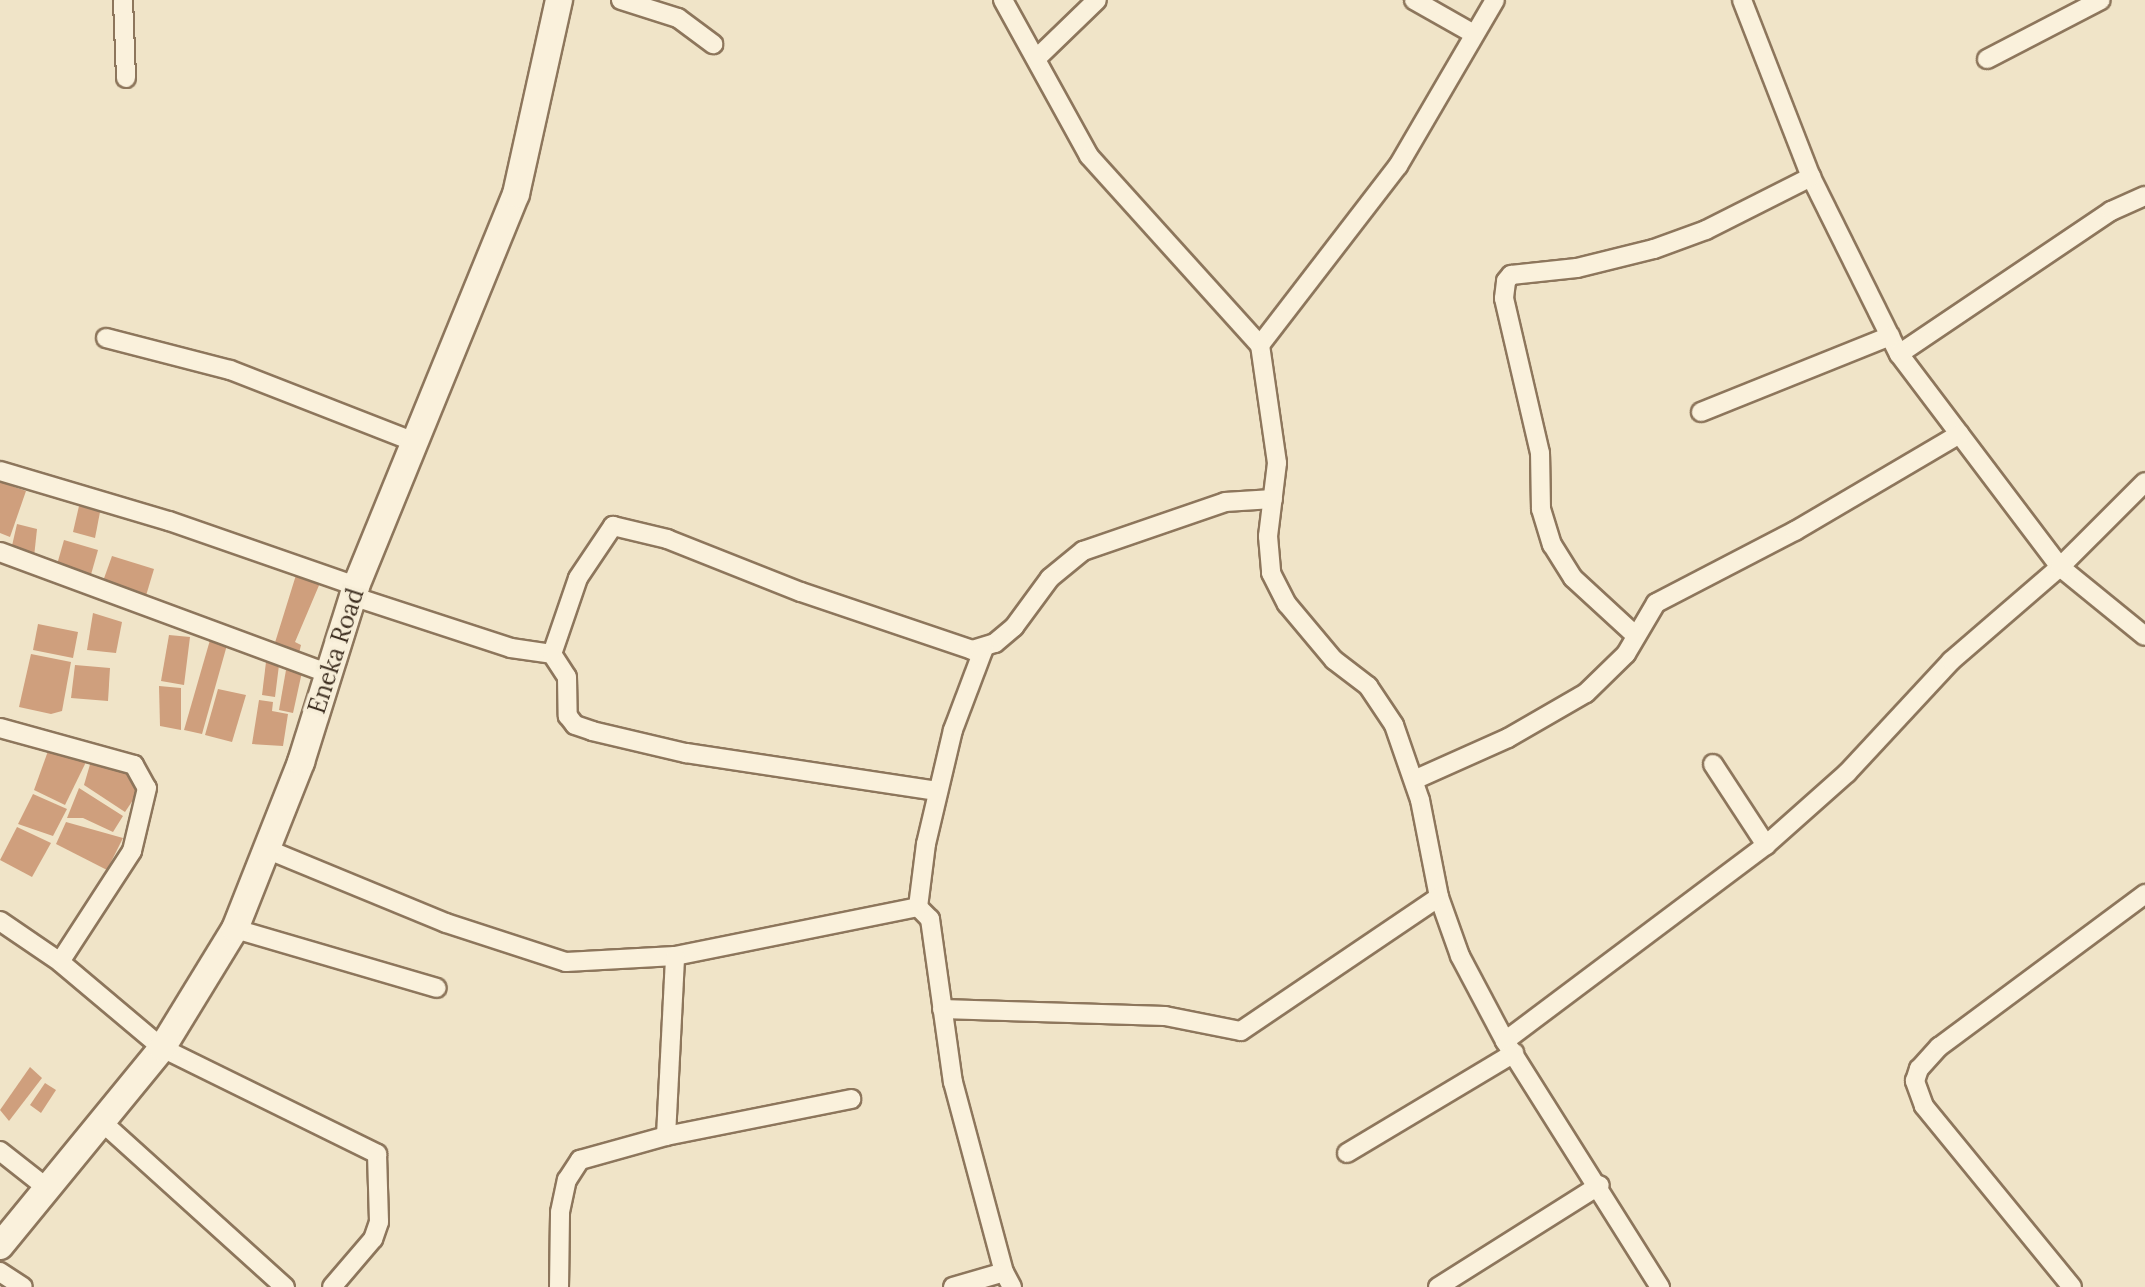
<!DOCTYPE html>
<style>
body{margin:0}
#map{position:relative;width:2145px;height:1287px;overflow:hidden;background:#f0e4c8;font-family:Lora,serif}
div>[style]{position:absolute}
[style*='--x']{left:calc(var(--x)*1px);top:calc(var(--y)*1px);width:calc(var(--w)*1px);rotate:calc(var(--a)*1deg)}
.building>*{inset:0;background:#cf9f7d}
.roads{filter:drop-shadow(2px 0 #8d765c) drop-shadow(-2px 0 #8d765c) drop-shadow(0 2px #8d765c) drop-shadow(0 -2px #8d765c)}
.minor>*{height:18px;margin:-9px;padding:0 9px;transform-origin:9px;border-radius:9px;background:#faf1dc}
.secondary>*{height:26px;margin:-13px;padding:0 13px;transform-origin:13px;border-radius:13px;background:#faf1dc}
span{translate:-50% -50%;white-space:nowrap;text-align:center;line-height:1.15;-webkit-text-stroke:7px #f7eed8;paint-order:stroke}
.street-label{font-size:24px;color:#3d2e20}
</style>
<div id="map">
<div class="building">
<i style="clip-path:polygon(0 482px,26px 491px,10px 537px,0 533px)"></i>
<i style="clip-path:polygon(79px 506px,100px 512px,95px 538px,73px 532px)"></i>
<i style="clip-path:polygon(17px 524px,37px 529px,34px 557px,11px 550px)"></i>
<i style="clip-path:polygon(64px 540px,98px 550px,90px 578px,56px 568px)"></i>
<i style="clip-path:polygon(112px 556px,154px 569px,145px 599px,102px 584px)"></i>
<i style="clip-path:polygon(296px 575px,320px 583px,295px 642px,301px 645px,298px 657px,273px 649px)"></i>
<i style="clip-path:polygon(93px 613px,122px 622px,116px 653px,87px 650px)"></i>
<i style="clip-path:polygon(38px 624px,78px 632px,73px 658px,33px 650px)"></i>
<i style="clip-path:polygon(169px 635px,190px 637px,184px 685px,161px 681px)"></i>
<i style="clip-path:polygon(210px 640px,227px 645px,202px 734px,184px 730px)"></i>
<i style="clip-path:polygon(31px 654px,71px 662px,62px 711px,51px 714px,19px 707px)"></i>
<i style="clip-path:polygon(266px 662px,279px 665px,275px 697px,262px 695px)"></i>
<i style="clip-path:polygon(75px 665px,110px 668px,108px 701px,71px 698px)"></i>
<i style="clip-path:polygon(286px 670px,302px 672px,293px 713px,279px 710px)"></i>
<i style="clip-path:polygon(159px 686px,181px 688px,181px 730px,160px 726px)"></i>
<i style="clip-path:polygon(218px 689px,246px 695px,232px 742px,205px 735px)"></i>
<i style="clip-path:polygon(259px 700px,273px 702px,272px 711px,288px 714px,283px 746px,252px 744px)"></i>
<i style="clip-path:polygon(48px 751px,86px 762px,65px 805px,34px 790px)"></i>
<i style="clip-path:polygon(91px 761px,135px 776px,135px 797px,125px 812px,84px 785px)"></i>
<i style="clip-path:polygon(79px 788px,123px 816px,113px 832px,83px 818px,67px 818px)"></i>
<i style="clip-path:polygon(33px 794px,67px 809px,53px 836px,18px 824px)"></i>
<i style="clip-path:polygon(66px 822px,123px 838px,107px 870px,56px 844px)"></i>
<i style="clip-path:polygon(17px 827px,51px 843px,32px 877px,0 860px)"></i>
<i style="clip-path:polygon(30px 1067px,42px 1078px,9px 1121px,0 1110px)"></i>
<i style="clip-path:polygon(45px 1083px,56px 1090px,41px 1113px,30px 1105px)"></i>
</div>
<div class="roads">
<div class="minor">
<i style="--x:123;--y:0;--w:78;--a:87.8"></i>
<i style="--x:621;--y:0;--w:60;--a:17.5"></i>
<i style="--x:678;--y:18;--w:44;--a:36.6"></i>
<i style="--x:1003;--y:0;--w:178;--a:61.1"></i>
<i style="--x:1089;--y:156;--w:255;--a:47.9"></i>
<i style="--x:1260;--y:345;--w:119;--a:81.8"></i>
<i style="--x:1277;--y:463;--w:74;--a:97"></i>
<i style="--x:1268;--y:536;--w:37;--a:85"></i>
<i style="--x:1271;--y:573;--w:35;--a:63"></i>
<i style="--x:1287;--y:604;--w:73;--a:50"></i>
<i style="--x:1334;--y:660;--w:43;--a:37.4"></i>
<i style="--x:1368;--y:686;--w:47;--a:56.3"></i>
<i style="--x:1394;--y:725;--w:79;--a:70.9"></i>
<i style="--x:1420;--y:800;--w:99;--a:78.9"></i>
<i style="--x:1439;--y:897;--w:63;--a:70.4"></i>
<i style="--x:1460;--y:956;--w:96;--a:62.1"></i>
<i style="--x:1505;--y:1041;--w:291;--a:57.8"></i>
<i style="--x:1414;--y:0;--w:67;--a:29.6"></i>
<i style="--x:1742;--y:0;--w:190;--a:68.7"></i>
<i style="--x:1811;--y:177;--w:198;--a:63.6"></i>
<i style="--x:1899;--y:354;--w:267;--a:52.9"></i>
<i style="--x:2060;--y:567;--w:109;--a:39.1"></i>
<i style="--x:1037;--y:58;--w:83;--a:-44"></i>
<i style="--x:1987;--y:59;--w:128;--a:-27.4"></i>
<i style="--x:106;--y:338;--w:128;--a:14.5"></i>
<i style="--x:230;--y:370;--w:195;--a:21.3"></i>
<i style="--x:1260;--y:345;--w:226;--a:-52.4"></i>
<i style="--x:1398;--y:166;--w:192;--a:-59.7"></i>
<i style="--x:1899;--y:354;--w:256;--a:-34"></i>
<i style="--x:2111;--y:211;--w:37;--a:-24"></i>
<i style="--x:1701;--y:412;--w:204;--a:-21.9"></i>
<i style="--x:0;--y:471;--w:176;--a:16.5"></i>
<i style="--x:169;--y:521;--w:198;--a:19.2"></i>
<i style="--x:0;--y:552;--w:349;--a:20.3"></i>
<i style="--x:352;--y:596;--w:167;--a:18.1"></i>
<i style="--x:511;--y:648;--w:41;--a:8.3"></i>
<i style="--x:552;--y:654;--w:27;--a:57"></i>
<i style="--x:567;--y:677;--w:39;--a:89"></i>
<i style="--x:568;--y:716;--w:11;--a:52"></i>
<i style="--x:575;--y:725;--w:18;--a:19"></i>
<i style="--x:592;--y:731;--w:97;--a:13.2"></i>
<i style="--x:686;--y:753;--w:254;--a:8.6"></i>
<i style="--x:1635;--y:635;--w:84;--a:-137.4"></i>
<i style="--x:1573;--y:578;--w:39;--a:-122"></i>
<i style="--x:1552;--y:545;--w:38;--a:-107"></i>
<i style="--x:1541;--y:509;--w:56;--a:-91"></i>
<i style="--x:1540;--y:453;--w:159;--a:-103.1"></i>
<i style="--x:1504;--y:298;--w:17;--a:-83"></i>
<i style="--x:1506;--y:281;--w:8;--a:-50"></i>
<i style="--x:1511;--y:275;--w:66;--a:-6.1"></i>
<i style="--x:1577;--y:268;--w:79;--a:-13.9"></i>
<i style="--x:1654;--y:249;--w:55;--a:-20.1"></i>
<i style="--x:1706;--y:230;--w:118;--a:-26.8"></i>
<i style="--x:552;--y:654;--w:80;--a:-71.1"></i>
<i style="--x:578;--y:578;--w:63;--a:-56.1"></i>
<i style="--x:613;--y:526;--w:56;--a:13.5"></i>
<i style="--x:667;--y:539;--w:144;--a:21.6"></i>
<i style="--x:801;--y:592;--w:181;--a:18.7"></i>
<i style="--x:972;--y:650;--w:24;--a:-17"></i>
<i style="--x:995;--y:643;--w:25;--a:-40"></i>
<i style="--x:1014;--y:627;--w:61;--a:-53.7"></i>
<i style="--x:1050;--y:578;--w:43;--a:-39.3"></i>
<i style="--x:1083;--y:551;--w:150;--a:-19"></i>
<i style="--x:1225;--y:502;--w:48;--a:-3.6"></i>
<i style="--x:0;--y:728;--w:139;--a:15.4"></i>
<i style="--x:134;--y:765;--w:26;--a:61"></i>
<i style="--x:147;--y:788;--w:65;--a:103.4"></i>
<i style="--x:132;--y:851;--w:132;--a:123"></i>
<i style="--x:1713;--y:764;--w:97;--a:56.8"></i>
<i style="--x:1414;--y:780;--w:103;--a:-24.1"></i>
<i style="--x:1508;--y:738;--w:90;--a:-30"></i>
<i style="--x:1586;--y:693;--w:56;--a:-44.3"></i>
<i style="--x:1626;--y:654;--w:59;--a:-59.5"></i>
<i style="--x:1656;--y:603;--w:157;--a:-27.4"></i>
<i style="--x:1795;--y:531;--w:191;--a:-30.5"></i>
<i style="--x:269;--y:850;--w:191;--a:22.4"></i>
<i style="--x:446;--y:923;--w:126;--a:18"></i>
<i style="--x:566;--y:962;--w:109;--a:-3.2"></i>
<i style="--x:675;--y:956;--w:248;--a:-11.4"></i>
<i style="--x:918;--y:907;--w:17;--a:45"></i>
<i style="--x:930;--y:919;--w:165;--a:82"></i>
<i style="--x:953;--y:1082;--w:197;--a:75"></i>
<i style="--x:1004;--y:1272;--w:17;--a:62"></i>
<i style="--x:918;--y:907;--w:64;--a:-82.8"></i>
<i style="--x:926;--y:844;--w:117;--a:-76.7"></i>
<i style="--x:953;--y:730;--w:88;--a:-69.3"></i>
<i style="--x:0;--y:921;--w:73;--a:34.3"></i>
<i style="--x:60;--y:962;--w:133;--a:40.1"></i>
<i style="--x:162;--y:1048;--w:240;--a:26.2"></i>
<i style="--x:377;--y:1154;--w:68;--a:88.3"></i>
<i style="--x:379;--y:1222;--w:18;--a:109"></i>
<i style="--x:373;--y:1239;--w:63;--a:130.5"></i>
<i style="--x:235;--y:929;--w:210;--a:16.3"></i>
<i style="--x:942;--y:1009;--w:223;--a:1.8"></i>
<i style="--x:1165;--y:1016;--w:77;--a:11.2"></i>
<i style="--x:1241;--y:1031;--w:239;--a:-34.1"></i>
<i style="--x:1505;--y:1041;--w:326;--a:-36.9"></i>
<i style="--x:1766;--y:845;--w:108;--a:-41.6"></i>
<i style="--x:1847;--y:773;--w:153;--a:-47.1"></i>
<i style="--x:1951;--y:661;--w:144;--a:-40.8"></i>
<i style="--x:2060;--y:567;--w:120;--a:-45"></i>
<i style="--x:101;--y:1121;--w:248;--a:42.1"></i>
<i style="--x:666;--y:1136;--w:180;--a:-87.1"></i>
<i style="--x:0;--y:1151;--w:60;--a:38.2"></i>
<i style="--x:1347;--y:1153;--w:195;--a:-30.9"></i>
<i style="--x:0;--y:1272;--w:27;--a:33"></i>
<i style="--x:559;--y:1287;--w:75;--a:-89.2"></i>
<i style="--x:560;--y:1212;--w:33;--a:-78"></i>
<i style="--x:567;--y:1180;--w:24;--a:-57"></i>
<i style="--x:580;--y:1160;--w:89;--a:-15.6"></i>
<i style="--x:666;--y:1136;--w:189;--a:-11.3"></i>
<i style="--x:953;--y:1287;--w:53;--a:-16.4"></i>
<i style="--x:1438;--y:1287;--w:191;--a:-32.2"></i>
<i style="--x:2072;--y:1287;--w:234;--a:-129.3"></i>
<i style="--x:1924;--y:1106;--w:27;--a:-110"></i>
<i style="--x:1915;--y:1081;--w:13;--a:-72"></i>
<i style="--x:1919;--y:1069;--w:30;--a:-48"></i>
<i style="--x:1939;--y:1047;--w:257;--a:-36.6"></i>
</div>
<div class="secondary">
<i style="--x:0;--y:1246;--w:256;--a:-50.7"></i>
<i style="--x:162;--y:1048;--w:140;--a:-58.5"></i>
<i style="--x:235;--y:929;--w:180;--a:-68.4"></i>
<i style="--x:301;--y:762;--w:184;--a:-72.6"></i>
<i style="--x:356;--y:586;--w:423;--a:-67.8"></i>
<i style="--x:516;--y:194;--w:199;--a:-77.5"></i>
</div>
</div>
<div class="street-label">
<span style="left:336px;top:651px;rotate:-72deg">Eneka Road</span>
</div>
</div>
